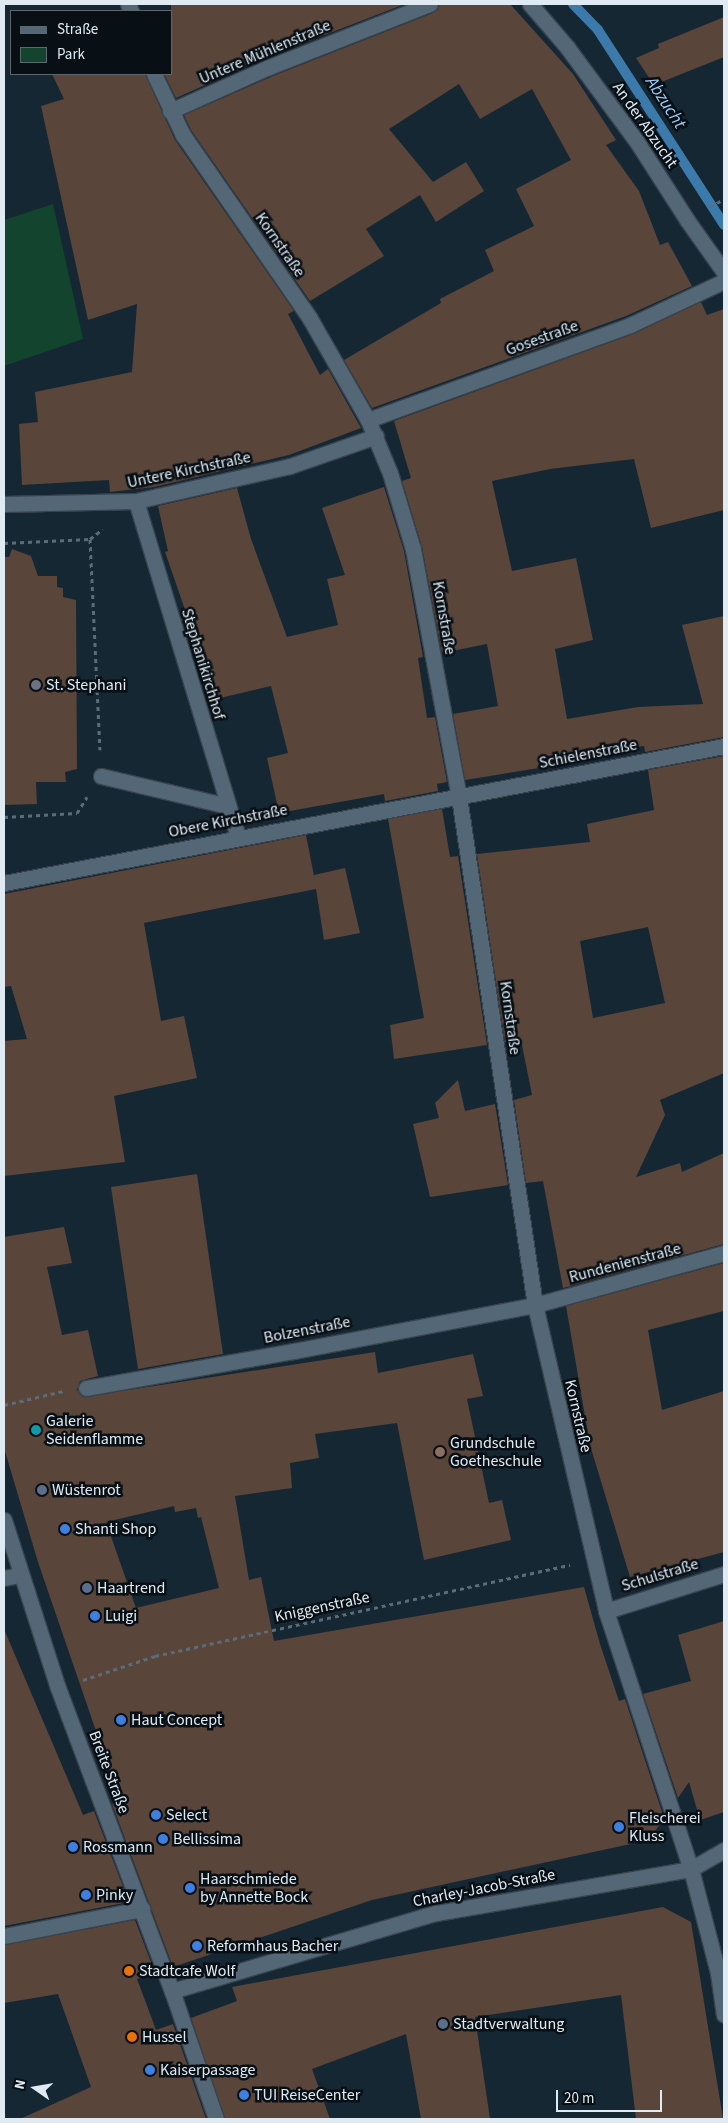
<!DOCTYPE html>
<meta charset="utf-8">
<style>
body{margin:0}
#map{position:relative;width:728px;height:2123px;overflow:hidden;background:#162734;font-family:"Source Sans 3",sans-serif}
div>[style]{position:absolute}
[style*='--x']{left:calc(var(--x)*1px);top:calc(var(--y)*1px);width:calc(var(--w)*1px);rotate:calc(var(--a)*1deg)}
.green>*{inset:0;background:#13442e}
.stream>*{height:10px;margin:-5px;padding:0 5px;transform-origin:5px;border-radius:5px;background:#3d7aac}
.building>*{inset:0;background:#59453a}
.path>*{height:3px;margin-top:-1.5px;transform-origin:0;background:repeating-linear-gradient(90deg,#5c6b77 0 4px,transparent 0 8px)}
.roads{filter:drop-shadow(1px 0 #37444f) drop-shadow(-1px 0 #37444f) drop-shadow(0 1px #37444f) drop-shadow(0 -1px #37444f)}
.lane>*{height:15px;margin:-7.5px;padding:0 7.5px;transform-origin:7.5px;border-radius:7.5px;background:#546776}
.street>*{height:15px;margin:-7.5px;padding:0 7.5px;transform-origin:7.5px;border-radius:7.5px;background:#546776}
.dots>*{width:14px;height:14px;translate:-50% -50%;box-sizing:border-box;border:2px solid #080f15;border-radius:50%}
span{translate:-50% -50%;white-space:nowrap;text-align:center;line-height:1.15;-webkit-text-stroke:5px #080f15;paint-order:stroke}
.street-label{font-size:16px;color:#dfeaf3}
.poi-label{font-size:16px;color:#dfeaf3}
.left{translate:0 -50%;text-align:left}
.water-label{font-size:18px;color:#9ecdf8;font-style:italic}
.frame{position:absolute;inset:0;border:5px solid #dfeaf3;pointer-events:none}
.legend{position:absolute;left:10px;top:10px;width:162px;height:65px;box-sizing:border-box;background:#080f15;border:1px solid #5e676e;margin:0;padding:6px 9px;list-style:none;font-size:15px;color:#dfeaf3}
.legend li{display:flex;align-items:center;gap:10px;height:25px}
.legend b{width:25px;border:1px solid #5e676e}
.north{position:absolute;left:10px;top:2063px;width:50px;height:50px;-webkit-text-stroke:4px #080f15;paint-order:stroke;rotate:283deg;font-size:14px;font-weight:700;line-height:20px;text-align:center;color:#dfeaf3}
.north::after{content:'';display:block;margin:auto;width:18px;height:22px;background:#dfeaf3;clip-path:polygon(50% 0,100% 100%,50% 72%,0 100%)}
.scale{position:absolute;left:556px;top:2090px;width:106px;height:22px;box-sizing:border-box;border:2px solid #dfeaf3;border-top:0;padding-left:6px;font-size:15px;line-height:18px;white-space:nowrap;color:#dfeaf3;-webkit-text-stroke:4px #080f15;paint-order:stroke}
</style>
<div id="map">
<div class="green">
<i style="clip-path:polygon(53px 204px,83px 339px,4px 366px,4px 220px)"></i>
</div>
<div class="stream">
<i style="--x:573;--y:4;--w:36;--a:46"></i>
<i style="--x:598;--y:30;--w:232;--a:57.1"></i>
</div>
<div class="building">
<i style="clip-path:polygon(171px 4px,405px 4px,265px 58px,176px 98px,164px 74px,171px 74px)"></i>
<i style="clip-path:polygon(439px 4px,510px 4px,573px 74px,616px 140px,606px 145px,639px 191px,660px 245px,668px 242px,692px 286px,626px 316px,372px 408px,344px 360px,441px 303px,440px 299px,494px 271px,485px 250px,534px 226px,516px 189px,571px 160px,532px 89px,480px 119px,459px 84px,389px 129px,433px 182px,466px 162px,484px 191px,436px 222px,420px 195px,366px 229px,384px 256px,310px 301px,191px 130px,184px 115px,273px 76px,433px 13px)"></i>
<i style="clip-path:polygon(724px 17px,724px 57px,654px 85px,636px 58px,659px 48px,658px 44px)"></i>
<i style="clip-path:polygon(52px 74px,145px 74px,175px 140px,294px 311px,288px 314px,320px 375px,328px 369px,361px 428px,289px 455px,154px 487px,110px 492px,109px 480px,22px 485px,19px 424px,38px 422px,35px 392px,132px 372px,137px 304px,88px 320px,41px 106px,64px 99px)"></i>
<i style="clip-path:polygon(701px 302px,707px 315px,724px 309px,724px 510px,651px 528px,634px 459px,550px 469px,492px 481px,512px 571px,576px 558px,593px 640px,555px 649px,567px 719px,638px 707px,703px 704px,682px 625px,724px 616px,724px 737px,645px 752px,644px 746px,575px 755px,576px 762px,465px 780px,453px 714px,498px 706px,487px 644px,442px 653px,422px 547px,402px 481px,411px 478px,394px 421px,633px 334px)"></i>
<i style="clip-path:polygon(384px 487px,404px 551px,423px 657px,418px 658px,427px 718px,435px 717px,447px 782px,437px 784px,438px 791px,385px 801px,384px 794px,279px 813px,267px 758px,288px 753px,271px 686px,216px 699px,165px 552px,168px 551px,158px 506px,237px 488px,251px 539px,287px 637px,338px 625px,327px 579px,345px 575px,322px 508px)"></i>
<i style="clip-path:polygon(12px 549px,31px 556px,38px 576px,57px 576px,57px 587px,63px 588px,63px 597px,76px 600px,77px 769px,65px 772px,66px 782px,36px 782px,37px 804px,4px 805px,4px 557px,9px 557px)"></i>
<i style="clip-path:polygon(evenodd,724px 756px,724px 1073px,660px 1100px,665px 1115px,636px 1177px,680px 1163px,682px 1172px,724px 1153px,724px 1244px,563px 1288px,543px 1181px,526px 1183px,514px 1100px,532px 1095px,521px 1040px,505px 1042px,477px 854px,590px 842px,587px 824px,654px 810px,648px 770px,724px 756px,648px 927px,665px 1003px,593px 1018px,580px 941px,648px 927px)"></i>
<i style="clip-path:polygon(442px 809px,450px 857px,458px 856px,487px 1045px,394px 1059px,390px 1025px,424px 1018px,388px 819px)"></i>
<i style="clip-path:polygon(306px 835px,315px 881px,314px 875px,345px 868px,360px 933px,324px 940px,316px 889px,144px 923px,161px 1021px,184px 1016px,197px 1078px,114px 1096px,125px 1162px,4px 1176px,4px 1041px,27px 1039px,11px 986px,4px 987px,4px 894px)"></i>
<i style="clip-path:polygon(458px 1080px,465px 1111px,495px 1104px,508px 1185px,430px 1197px,413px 1124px,439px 1118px,435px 1103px)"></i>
<i style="clip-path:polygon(197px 1174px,223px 1354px,138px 1369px,111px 1187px)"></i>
<i style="clip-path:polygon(evenodd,64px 1227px,72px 1263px,47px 1267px,62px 1335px,88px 1330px,98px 1376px,80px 1381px,77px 1390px,83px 1397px,375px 1352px,378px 1373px,473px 1354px,483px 1396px,467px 1399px,489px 1503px,502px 1500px,511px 1540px,424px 1560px,397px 1423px,315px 1434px,319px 1458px,290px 1463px,292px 1488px,235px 1496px,249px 1580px,261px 1577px,274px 1641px,584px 1587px,600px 1644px,619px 1701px,625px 1699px,664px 1818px,649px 1840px,372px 1900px,173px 1967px,112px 1804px,120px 1801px,38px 1562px,4px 1448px,4px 1237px,64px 1227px,174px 1506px,175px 1512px,196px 1508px,198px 1518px,201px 1517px,219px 1588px,136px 1608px,106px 1522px,174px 1506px)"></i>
<i style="clip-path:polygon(724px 1263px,724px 1311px,648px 1330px,662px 1410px,724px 1391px,724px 1552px,630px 1577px,590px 1445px,566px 1306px)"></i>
<i style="clip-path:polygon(724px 1621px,724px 1812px,700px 1820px,689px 1782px,678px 1798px,643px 1694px,691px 1681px,678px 1635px)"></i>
<i style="clip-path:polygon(4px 1629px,83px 1815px,94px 1811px,129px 1902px,4px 1926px)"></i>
<i style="clip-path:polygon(663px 1907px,691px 1922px,723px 2119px,636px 2119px,621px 1995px,475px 2017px,490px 2119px,421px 2119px,406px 2034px,312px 2069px,330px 2119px,225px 2119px,191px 2018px,237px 2001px,232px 1987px)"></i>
<i style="clip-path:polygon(135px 1920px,155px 1973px,137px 1979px,156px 2030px,173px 2024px,206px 2119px,20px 2119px,91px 2087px,58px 1994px,4px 2003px,4px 1945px)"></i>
</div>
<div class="path">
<i style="--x:710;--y:207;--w:16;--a:-30"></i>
<i style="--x:90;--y:539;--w:16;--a:-38"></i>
<i style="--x:4;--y:543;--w:86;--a:-2.7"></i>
<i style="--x:90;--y:539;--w:211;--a:87.3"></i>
<i style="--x:4;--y:817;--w:73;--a:-3.1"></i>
<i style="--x:77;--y:813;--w:19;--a:-58"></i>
<i style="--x:4;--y:1405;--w:61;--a:-13.3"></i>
<i style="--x:83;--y:1680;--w:76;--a:-18.4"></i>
<i style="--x:155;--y:1656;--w:425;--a:-12.4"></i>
</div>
<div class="roads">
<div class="lane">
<i style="--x:530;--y:4;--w:57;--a:49.3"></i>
<i style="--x:567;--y:47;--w:118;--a:53.6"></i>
<i style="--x:637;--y:142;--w:93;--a:57.3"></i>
<i style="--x:687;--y:220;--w:64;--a:54.6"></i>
<i style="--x:170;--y:111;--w:108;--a:-24"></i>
<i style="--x:269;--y:67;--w:173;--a:-21.4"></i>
<i style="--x:101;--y:776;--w:130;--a:13.3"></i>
<i style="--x:86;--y:1388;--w:211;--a:-10.1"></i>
<i style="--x:691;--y:1869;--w:38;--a:-30"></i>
</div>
<div class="street">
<i style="--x:128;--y:4;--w:8;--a:67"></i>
<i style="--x:154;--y:74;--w:68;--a:64.6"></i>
<i style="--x:183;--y:135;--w:221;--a:55.3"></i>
<i style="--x:309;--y:317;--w:119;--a:60.2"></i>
<i style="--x:368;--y:420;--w:57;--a:67.5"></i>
<i style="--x:390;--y:473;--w:79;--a:73.2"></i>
<i style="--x:413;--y:549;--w:252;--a:79.5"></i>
<i style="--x:459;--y:797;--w:514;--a:81.49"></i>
<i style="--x:535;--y:1305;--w:314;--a:76.9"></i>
<i style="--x:606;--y:1611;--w:272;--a:71.8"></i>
<i style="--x:691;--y:1869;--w:107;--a:75.4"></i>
<i style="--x:718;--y:1973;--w:42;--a:81.9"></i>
<i style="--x:368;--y:420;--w:279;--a:-19.9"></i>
<i style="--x:630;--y:325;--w:104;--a:-25.1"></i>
<i style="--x:136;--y:501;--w:350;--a:73.1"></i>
<i style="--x:4;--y:504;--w:132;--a:-1.3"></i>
<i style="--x:136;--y:501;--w:158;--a:-12.8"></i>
<i style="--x:290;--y:466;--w:91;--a:-19.2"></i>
<i style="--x:4;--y:883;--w:733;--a:-10.77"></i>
<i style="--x:294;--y:1351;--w:245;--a:-10.8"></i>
<i style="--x:535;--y:1305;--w:196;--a:-15.4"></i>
<i style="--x:4;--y:1520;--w:176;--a:72.2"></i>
<i style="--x:58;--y:1688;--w:324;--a:69.4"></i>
<i style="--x:172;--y:1991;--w:135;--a:71"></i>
<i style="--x:4;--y:1578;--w:16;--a:-11"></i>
<i style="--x:606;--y:1611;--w:124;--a:-17.4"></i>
<i style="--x:4;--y:1936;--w:141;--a:-11.1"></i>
<i style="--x:172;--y:1991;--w:275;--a:-16.5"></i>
<i style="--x:436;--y:1913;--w:259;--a:-9.8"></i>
</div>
</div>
<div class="dots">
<i style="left:36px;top:685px;background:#6b7280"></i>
<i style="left:36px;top:1430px;background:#0f9aa8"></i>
<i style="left:440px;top:1452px;background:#8d6e63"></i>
<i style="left:42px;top:1490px;background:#5c6f8a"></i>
<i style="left:65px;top:1529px;background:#3f7fe0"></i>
<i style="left:87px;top:1588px;background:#5c6f8a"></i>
<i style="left:95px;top:1616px;background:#3f7fe0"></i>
<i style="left:121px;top:1720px;background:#3f7fe0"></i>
<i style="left:156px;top:1815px;background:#3f7fe0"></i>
<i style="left:619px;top:1827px;background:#3f7fe0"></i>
<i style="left:163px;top:1839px;background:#3f7fe0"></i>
<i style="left:73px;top:1847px;background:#3f7fe0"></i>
<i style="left:190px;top:1888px;background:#3f7fe0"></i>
<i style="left:86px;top:1895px;background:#3f7fe0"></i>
<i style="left:197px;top:1946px;background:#3f7fe0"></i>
<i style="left:129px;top:1971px;background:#e8710a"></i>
<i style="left:443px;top:2024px;background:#5c6f8a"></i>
<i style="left:132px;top:2037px;background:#e8710a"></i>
<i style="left:150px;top:2070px;background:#3f7fe0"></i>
<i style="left:244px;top:2095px;background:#3f7fe0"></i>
</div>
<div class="street-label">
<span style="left:265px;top:52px;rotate:-23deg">Untere Mühlenstraße</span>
<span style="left:645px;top:125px;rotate:55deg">An der Abzucht</span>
<span style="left:280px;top:245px;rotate:55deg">Kornstraße</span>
<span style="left:542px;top:338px;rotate:-20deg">Gosestraße</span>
<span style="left:189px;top:470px;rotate:-12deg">Untere Kirchstraße</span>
<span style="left:444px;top:618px;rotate:80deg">Kornstraße</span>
<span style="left:203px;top:664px;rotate:73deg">Stephanikirchhof</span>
<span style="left:588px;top:754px;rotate:-11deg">Schielenstraße</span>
<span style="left:228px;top:821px;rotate:-11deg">Obere Kirchstraße</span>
<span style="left:510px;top:1018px;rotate:82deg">Kornstraße</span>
<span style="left:625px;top:1263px;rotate:-15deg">Rundenienstraße</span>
<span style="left:307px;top:1330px;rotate:-11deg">Bolzenstraße</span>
<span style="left:578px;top:1416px;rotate:77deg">Kornstraße</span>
<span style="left:660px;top:1575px;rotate:-17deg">Schulstraße</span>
<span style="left:322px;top:1607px;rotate:-12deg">Kniggenstraße</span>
<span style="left:109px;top:1772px;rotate:69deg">Breite Straße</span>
<span style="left:484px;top:1888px;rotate:-11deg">Charley-Jacob-Straße</span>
</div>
<div class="poi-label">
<span class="left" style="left:46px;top:685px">St. Stephani</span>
<span class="left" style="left:46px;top:1430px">Galerie<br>Seidenflamme</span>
<span class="left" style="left:450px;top:1452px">Grundschule<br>Goetheschule</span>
<span class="left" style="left:52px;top:1490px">Wüstenrot</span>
<span class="left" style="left:75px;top:1529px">Shanti Shop</span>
<span class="left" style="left:97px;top:1588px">Haartrend</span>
<span class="left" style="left:105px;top:1616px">Luigi</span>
<span class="left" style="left:131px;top:1720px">Haut Concept</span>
<span class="left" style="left:166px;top:1815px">Select</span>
<span class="left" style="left:629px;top:1827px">Fleischerei<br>Kluss</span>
<span class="left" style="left:173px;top:1839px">Bellissima</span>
<span class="left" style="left:83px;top:1847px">Rossmann</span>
<span class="left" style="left:200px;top:1888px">Haarschmiede<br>by Annette Bock</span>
<span class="left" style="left:96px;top:1895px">Pinky</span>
<span class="left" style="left:207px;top:1946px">Reformhaus Bacher</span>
<span class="left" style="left:139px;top:1971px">Stadtcafe Wolf</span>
<span class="left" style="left:453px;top:2024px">Stadtverwaltung</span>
<span class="left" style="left:142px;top:2037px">Hussel</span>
<span class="left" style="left:160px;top:2070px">Kaiserpassage</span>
<span class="left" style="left:254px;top:2095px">TUI ReiseCenter</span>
</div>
<div class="water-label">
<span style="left:665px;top:103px;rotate:57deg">Abzucht</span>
</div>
<div class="frame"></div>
<ul class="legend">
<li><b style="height:6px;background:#546776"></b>Straße</li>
<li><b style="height:14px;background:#13442e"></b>Park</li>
</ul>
<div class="north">N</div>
<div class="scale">20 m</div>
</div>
